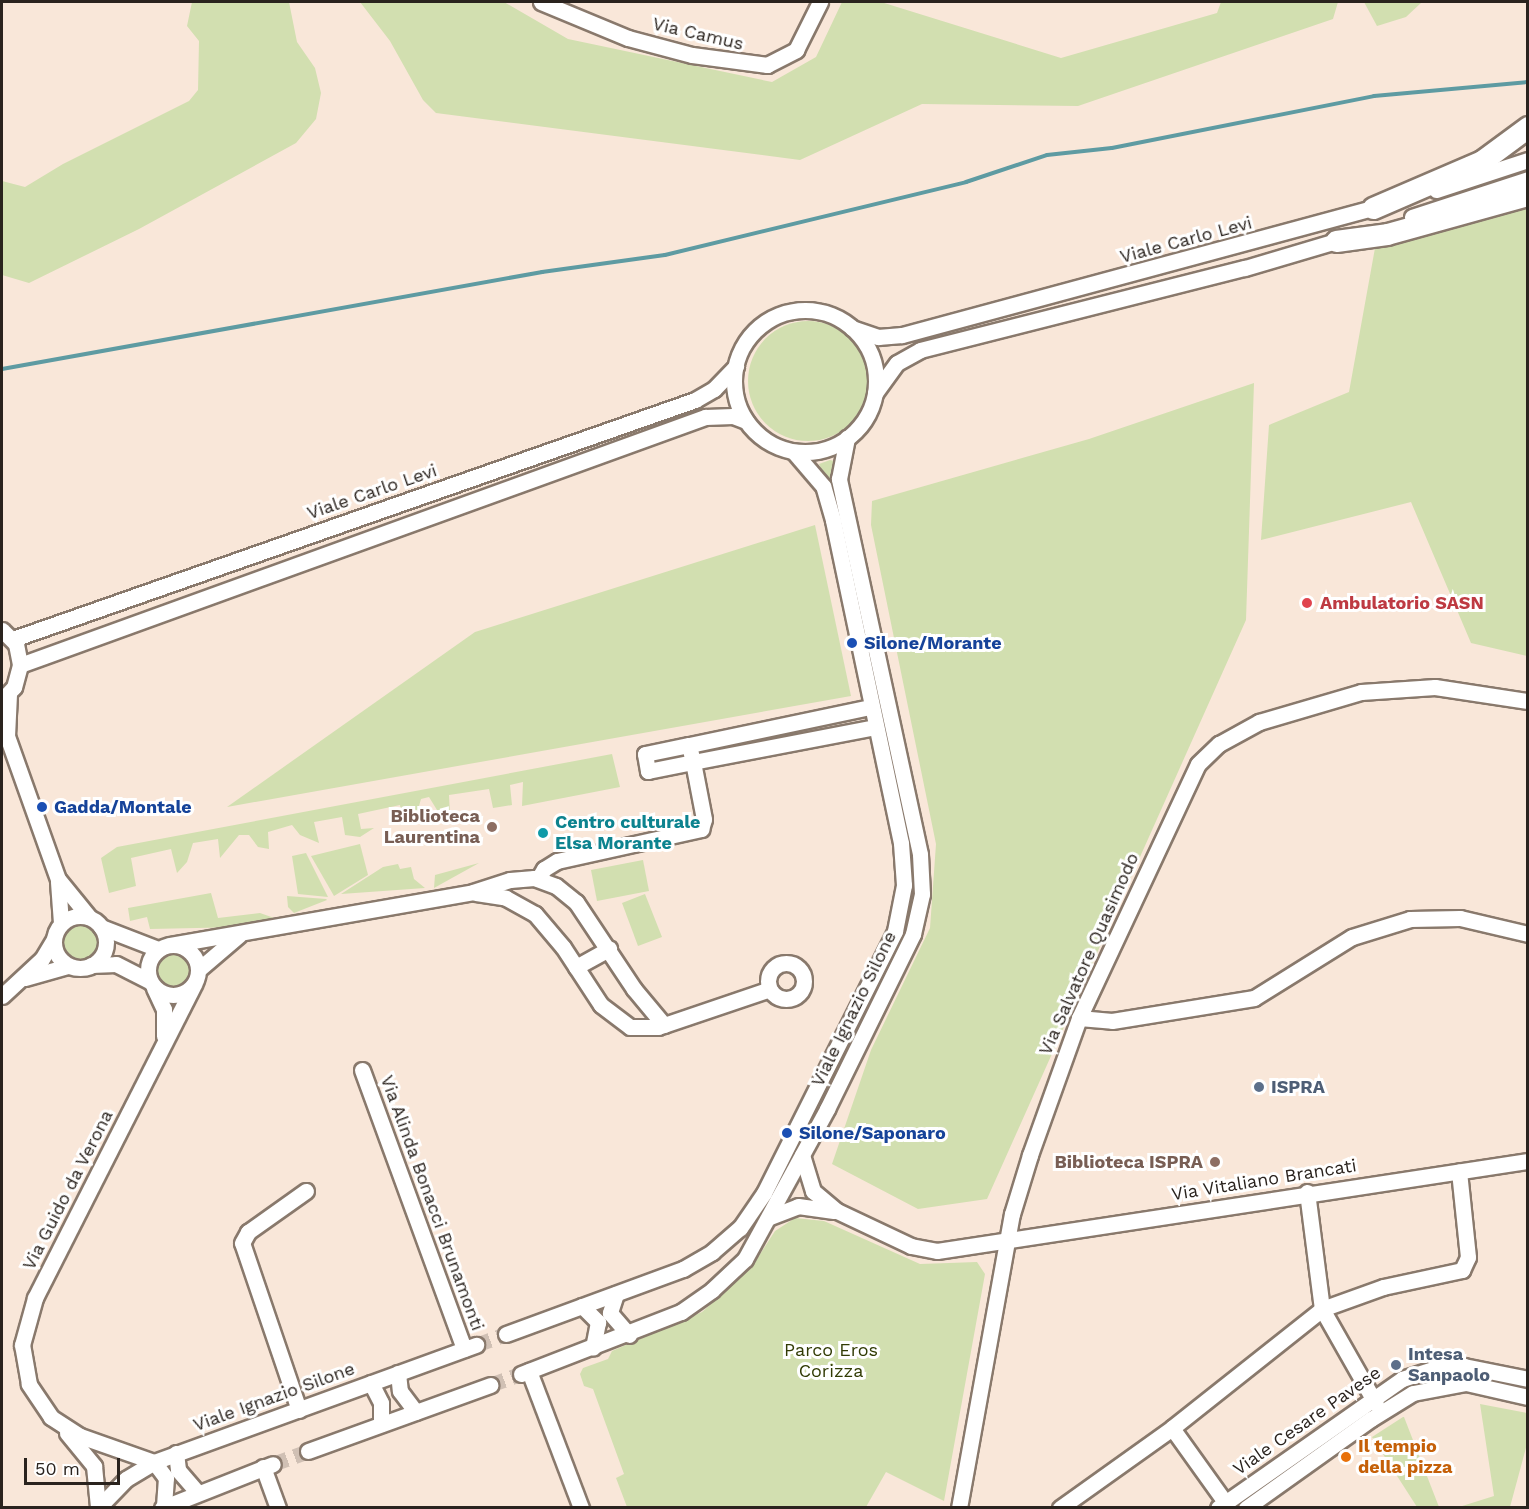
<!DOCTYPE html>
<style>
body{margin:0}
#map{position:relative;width:1529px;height:1509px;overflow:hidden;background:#f9e7d9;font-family:"Work Sans",sans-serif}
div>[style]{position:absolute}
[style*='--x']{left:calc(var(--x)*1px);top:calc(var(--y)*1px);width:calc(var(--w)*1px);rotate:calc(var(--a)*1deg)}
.green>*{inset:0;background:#d2dfb0}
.round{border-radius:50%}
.stream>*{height:4px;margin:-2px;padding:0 2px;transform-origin:2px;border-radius:2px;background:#5e9ba2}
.minor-tunnel>*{height:15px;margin-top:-7.5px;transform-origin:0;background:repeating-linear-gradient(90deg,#d0c0b4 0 15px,transparent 0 23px)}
.roads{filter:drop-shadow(2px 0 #89796c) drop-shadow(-2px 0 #89796c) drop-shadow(0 2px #89796c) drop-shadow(0 -2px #89796c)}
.minor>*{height:15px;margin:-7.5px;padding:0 7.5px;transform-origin:7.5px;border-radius:7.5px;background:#fff}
.minor>.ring{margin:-7.5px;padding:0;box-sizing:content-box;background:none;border:15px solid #fff;border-radius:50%}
.highway>*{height:21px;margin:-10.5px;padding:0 10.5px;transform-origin:10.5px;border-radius:10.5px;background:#fff}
.dots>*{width:16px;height:16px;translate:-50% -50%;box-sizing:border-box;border:3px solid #fff;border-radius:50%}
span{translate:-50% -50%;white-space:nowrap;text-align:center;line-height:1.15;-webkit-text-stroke:6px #fff;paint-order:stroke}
.street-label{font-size:18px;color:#2a231e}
.health-label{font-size:18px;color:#be3a42;font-weight:700}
.left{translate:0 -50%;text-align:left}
.transit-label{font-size:18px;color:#164399;font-weight:700}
.education-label{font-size:18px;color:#785e54;font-weight:700}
.right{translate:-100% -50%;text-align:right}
.culture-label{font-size:18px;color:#0d838f;font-weight:700}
.service-label{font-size:18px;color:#4e5e75;font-weight:700}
.park-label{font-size:18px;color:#313b04}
.food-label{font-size:18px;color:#c56008;font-weight:700}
.frame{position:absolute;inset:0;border:3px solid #2a231e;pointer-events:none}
.scale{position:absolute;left:24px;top:1458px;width:96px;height:27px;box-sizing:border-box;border:3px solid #2a231e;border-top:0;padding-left:8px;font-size:18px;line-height:21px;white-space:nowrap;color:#2a231e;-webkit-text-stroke:4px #fff;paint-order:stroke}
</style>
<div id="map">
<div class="green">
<i style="clip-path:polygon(192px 2px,289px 2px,297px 42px,315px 68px,321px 93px,316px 119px,296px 143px,139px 229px,29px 283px,2px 275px,2px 181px,25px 187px,63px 164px,189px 101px,198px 90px,199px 41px,187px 26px)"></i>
<i style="clip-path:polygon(360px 2px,504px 2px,568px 39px,772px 82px,816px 57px,842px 2px,881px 2px,1061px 58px,1217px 13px,1221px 2px,1338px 2px,1333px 19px,1078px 106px,922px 104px,800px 160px,436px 113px,423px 100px,390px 41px)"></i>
<i style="clip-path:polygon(1364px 2px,1422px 2px,1406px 17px,1377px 26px)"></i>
<i style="clip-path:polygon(1527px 203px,1527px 656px,1471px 643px,1411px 502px,1261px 540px,1269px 425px,1349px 392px,1375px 248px)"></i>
<i class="round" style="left:748px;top:321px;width:120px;height:120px"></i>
<i style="clip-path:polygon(1254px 383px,1246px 620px,987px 1199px,918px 1209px,832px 1164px,871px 1050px,930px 928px,936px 844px,871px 525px,872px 501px,1089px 439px)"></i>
<i style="clip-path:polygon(830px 460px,834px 461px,841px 514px,819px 464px)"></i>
<i style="clip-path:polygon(815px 525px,851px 696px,227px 807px,475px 632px)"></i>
<i style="clip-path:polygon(612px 754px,620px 787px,522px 806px,523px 782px,510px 785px,512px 805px,493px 808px,489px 789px,449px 795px,450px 815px,437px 810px,429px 797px,421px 799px,415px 820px,403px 825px,400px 805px,358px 814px,361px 829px,374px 828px,360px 837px,345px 835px,342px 817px,314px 822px,319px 843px,300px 835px,292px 825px,268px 832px,269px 849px,258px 847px,249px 835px,239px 835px,220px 858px,218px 839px,193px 843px,187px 862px,177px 873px,171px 849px,131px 858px,136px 886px,109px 893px,101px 858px,117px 847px)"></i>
<i style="clip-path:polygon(360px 844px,368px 875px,334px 896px,311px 856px)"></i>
<i style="clip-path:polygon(306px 853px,328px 897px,298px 894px,292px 856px)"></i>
<i style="clip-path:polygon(643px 860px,649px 891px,597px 901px,591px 870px)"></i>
<i style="clip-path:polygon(479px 863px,434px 888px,435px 875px)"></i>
<i style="clip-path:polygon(398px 864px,400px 869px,411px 867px,414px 879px,425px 888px,341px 894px,383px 867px)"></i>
<i style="clip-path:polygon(211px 893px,218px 918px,260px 913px,277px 919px,244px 927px,150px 929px,147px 917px,130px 921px,128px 908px)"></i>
<i style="clip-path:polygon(645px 894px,662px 937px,638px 946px,622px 903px)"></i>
<i style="clip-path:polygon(287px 896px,326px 899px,327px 900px,294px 913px,288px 907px)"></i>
<i class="round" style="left:60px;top:923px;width:38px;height:38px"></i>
<i class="round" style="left:155px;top:952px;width:38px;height:38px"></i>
<i style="clip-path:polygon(795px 1218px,824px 1221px,920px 1264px,977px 1262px,985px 1274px,944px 1501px,886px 1472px,866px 1507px,627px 1507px,616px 1478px,624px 1474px,593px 1389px,584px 1386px,580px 1374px,583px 1368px,608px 1359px,612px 1351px,702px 1312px,751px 1268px,775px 1231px)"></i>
<i style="clip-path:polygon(1480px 1404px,1527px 1413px,1527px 1444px,1510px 1507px,1459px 1507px,1494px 1496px)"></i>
<i style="clip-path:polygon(1403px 1417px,1404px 1417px,1439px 1507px,1417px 1507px,1372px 1437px)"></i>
</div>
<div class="stream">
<i style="--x:2;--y:369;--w:549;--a:-10.18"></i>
<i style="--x:542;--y:272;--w:124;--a:-7.9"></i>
<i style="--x:665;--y:255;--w:310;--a:-13.6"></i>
<i style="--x:966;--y:182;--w:85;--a:-18.4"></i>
<i style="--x:1047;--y:155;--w:65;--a:-6.1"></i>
<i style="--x:1112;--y:148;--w:267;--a:-11.2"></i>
<i style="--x:1374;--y:96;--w:155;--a:-5.2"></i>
</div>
<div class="minor-tunnel">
<i style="--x:476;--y:1345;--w:32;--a:-20"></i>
<i style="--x:490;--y:1385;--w:33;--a:-20"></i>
<i style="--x:273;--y:1464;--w:37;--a:-20"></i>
</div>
<div class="roads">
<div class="minor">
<i style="--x:541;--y:2;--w:94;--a:22.5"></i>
<i style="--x:628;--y:38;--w:66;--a:14.9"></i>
<i style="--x:692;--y:55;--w:76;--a:7.6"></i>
<i style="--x:767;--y:65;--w:33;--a:-27"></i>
<i style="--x:796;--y:50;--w:54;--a:-63.4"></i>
<i style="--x:1436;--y:190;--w:97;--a:-18.1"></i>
<i style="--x:1412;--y:217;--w:122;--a:-18.1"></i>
<i class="ring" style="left:734px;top:310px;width:127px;height:127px"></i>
<i style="--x:852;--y:328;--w:28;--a:19"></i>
<i style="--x:878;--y:337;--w:24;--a:-5"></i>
<i style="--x:902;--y:335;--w:496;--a:-15.1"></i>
<i style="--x:875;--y:393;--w:37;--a:-54"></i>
<i style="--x:897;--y:363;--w:26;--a:-29"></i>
<i style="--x:920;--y:350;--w:335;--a:-14.2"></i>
<i style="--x:1245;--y:268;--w:105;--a:-16.5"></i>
<i style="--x:2;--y:630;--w:20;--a:45"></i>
<i style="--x:16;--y:644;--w:21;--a:79"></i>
<i style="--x:20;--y:665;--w:23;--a:105"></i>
<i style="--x:14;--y:687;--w:18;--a:133"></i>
<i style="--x:13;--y:639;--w:723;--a:-19.31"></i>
<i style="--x:695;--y:400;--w:22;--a:-30"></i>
<i style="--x:714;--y:389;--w:32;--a:-46"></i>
<i style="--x:20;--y:665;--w:729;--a:-19.9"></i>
<i style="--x:705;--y:417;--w:28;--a:-2"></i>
<i style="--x:733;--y:416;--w:14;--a:21"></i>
<i style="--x:9;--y:694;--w:42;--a:92.7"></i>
<i style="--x:7;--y:736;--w:152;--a:70.4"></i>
<i style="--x:58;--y:879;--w:49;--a:50.8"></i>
<i style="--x:870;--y:707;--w:185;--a:168.1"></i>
<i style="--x:689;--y:745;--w:17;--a:77"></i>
<i style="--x:693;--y:762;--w:185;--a:-10.9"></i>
<i style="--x:538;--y:879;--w:12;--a:-59"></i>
<i style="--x:544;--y:869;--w:15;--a:-32"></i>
<i style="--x:557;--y:861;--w:148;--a:-12.5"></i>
<i style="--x:701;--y:829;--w:10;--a:-73"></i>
<i style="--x:704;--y:819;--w:58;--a:-100.9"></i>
<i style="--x:693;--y:762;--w:46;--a:168.7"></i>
<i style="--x:648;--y:771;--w:17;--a:-100"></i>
<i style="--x:645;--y:754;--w:45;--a:-11.6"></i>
<i style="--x:58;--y:882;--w:41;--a:85.8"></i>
<i style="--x:476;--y:893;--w:30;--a:9"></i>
<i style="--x:506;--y:898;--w:33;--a:29"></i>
<i style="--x:535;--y:914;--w:43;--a:49.7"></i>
<i style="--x:563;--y:947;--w:69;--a:56.8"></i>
<i style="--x:601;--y:1005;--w:36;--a:37"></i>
<i style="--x:630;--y:1027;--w:28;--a:0"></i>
<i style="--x:658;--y:1027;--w:118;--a:-18.7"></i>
<i class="ring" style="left:54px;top:916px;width:37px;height:37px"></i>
<i style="--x:101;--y:927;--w:61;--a:21.1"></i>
<i class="ring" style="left:148px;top:945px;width:35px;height:35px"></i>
<i style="--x:170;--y:945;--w:308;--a:-9.9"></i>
<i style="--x:473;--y:892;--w:39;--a:-18"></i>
<i style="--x:510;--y:880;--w:24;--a:-5"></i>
<i style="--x:534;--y:878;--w:23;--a:20"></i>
<i style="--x:556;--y:886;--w:26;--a:39"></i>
<i style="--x:576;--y:902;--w:105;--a:56.3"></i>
<i style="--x:634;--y:989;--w:47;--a:50.2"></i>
<i class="ring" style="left:768px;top:963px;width:21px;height:21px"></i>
<i style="--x:91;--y:965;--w:25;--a:-2"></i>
<i style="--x:116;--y:964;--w:38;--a:27"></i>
<i style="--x:576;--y:967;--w:38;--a:-29"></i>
<i style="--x:198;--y:970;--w:54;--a:-40.5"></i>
<i style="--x:25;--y:978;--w:45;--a:-15.6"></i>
<i style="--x:154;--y:988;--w:23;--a:65"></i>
<i style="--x:164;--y:1009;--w:27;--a:90"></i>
<i style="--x:2;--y:996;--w:54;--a:-42.8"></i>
<i style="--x:42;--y:959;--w:23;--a:-59"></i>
<i style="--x:1079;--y:1018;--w:33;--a:5"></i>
<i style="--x:1112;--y:1021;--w:144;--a:-9.2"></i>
<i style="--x:1254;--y:998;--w:115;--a:-31.9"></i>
<i style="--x:1352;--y:937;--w:61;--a:-17.2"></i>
<i style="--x:1410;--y:919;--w:50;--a:-1.1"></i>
<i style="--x:1460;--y:918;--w:70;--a:13.2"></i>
<i style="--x:362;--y:1070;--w:297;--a:69.9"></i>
<i style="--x:802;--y:1155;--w:38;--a:73"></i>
<i style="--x:813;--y:1191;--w:31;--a:40"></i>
<i style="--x:837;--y:1211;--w:82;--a:25.3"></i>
<i style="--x:911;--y:1246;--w:26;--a:11"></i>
<i style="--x:937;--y:1251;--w:598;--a:-8.66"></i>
<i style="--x:1307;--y:1192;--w:118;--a:82.7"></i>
<i style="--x:1322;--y:1309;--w:109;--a:60.4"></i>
<i style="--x:770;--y:1217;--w:30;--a:-21"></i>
<i style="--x:798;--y:1206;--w:36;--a:8"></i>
<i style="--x:616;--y:1294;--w:20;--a:108"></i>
<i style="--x:610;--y:1313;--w:29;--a:49"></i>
<i style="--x:582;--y:1306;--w:23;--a:45"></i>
<i style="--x:598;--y:1322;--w:26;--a:101"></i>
<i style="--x:506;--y:1334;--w:189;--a:-20.2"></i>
<i style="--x:683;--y:1269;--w:34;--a:-30"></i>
<i style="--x:712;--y:1252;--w:37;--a:-41"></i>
<i style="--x:740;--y:1228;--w:42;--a:-55.6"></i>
<i style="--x:764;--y:1193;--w:293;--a:-63.4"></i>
<i style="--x:895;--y:931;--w:47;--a:-78.9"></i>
<i style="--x:904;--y:885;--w:42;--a:-94.1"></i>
<i style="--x:901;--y:843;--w:330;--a:-101.9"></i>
<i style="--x:833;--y:520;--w:35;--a:-106"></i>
<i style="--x:823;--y:486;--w:45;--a:-130.5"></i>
<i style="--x:529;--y:1371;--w:147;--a:69.2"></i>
<i style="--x:398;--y:1373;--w:18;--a:84"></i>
<i style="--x:400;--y:1391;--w:26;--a:53"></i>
<i style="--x:521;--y:1374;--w:172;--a:-21.2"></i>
<i style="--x:681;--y:1312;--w:38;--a:-35"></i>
<i style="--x:712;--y:1290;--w:45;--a:-43.2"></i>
<i style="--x:745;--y:1259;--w:171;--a:-61.3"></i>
<i style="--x:827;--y:1109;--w:195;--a:-63.8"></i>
<i style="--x:913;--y:934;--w:41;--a:-77.3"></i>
<i style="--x:922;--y:894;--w:40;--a:-92.9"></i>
<i style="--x:920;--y:854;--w:384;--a:-102.2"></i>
<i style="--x:839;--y:479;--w:42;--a:-79"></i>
<i style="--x:371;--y:1383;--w:22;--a:63"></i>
<i style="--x:381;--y:1403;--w:21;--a:90"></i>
<i style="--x:299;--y:1410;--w:176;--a:-108.8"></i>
<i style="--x:242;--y:1243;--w:13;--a:-61"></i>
<i style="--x:248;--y:1232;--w:71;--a:-35.3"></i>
<i style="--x:1172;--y:1428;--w:91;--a:54.4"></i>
<i style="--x:67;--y:1433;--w:43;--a:50.7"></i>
<i style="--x:94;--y:1466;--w:41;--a:84.4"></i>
<i style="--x:308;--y:1451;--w:194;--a:-19.9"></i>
<i style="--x:176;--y:1453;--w:17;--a:83"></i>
<i style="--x:178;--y:1470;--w:28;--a:49"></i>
<i style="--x:263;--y:1467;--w:44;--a:69.9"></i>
<i style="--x:164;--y:1506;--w:28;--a:-86"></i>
<i style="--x:166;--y:1478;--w:20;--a:-127"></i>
<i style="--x:154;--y:1462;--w:78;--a:-160.6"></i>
<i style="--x:80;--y:1436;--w:35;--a:-147"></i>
<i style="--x:51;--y:1417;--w:40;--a:-124"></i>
<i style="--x:29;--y:1384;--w:40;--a:-100"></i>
<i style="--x:22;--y:1345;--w:49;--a:-74.5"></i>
<i style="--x:35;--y:1298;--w:352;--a:-63.1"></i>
<i style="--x:98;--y:1508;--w:40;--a:-46"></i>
<i style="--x:126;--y:1479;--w:33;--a:-31"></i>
<i style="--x:154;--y:1462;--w:343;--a:-20"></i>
<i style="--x:162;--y:1508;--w:119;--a:-21.6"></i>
<i style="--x:959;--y:1508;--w:299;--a:-79.8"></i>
<i style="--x:1012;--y:1214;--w:62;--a:-73"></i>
<i style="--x:1030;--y:1155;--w:145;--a:-70.3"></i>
<i style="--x:1079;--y:1018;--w:280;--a:-64.9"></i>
<i style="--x:1198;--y:764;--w:29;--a:-44"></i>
<i style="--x:1219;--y:744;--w:46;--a:-28.8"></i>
<i style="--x:1259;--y:722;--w:106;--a:-16.4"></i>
<i style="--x:1361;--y:692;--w:74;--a:-3.9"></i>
<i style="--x:1435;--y:687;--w:94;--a:8.6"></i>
<i style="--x:1060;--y:1508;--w:138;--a:-35.5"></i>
<i style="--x:1172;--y:1428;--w:191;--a:-38.4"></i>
<i style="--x:1322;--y:1309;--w:65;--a:-19.8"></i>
<i style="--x:1383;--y:1287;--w:81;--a:-12.1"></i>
<i style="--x:1462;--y:1270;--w:14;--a:-65"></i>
<i style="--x:1468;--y:1257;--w:86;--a:-96"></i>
<i style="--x:1218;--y:1508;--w:225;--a:-35"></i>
<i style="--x:1402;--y:1379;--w:33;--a:-18"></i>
<i style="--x:1433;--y:1369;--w:31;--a:-6"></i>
<i style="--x:1464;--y:1366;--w:65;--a:11.5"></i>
<i style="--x:1246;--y:1508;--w:153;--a:-35.5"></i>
<i style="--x:1371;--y:1419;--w:49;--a:-31.8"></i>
<i style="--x:1413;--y:1393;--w:54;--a:-10.7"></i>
<i style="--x:1466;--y:1383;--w:64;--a:12.7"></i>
</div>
<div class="highway">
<i style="--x:1373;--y:208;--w:119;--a:-23.3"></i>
<i style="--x:1482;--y:161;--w:57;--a:-36.5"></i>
<i style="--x:1336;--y:241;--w:51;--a:-7.8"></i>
<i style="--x:1387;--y:234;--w:146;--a:-15.5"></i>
</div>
</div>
<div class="dots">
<i style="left:1307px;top:603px;background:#e0444e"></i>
<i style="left:852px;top:643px;background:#1a4fb4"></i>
<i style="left:42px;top:807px;background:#1a4fb4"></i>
<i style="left:492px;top:827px;background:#8d6e63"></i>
<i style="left:543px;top:833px;background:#0f9aa8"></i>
<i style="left:1259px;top:1087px;background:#5c6f8a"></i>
<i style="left:787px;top:1133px;background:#1a4fb4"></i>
<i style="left:1215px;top:1162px;background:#8d6e63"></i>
<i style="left:1396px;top:1365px;background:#5c6f8a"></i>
<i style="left:1346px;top:1457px;background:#e8710a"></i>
</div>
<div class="street-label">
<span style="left:698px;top:34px;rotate:13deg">Via Camus</span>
<span style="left:1186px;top:240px;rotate:-15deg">Viale Carlo Levi</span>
<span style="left:372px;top:492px;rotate:-19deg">Viale Carlo Levi</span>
<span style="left:1089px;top:954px;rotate:-66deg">Via Salvatore Quasimodo</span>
<span style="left:854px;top:1009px;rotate:-64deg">Viale Ignazio Silone</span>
<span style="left:1264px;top:1180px;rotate:-9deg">Via Vitaliano Brancati</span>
<span style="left:68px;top:1190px;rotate:-63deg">Via Guido da Verona</span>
<span style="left:432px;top:1203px;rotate:70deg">Via Alinda Bonacci Brunamonti</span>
<span style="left:274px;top:1397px;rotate:-20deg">Viale Ignazio Silone</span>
<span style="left:1307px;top:1421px;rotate:-35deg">Viale Cesare Pavese</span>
</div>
<div class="health-label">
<span class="left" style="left:1320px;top:603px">Ambulatorio SASN</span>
</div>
<div class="transit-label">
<span class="left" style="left:864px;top:643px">Silone/Morante</span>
<span class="left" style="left:54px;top:807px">Gadda/Montale</span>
<span class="left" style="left:799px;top:1133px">Silone/Saponaro</span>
</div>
<div class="education-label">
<span class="right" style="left:480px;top:827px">Biblioteca<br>Laurentina</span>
<span class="right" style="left:1203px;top:1162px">Biblioteca ISPRA</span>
</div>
<div class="culture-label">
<span class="left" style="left:555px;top:833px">Centro culturale<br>Elsa Morante</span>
</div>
<div class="service-label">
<span class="left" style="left:1271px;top:1087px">ISPRA</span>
<span class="left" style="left:1408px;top:1365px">Intesa<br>Sanpaolo</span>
</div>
<div class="park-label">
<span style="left:831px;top:1361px">Parco Eros<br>Corizza</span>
</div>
<div class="food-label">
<span class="left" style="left:1358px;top:1457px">Il tempio<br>della pizza</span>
</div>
<div class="frame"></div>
<div class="scale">50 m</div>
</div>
